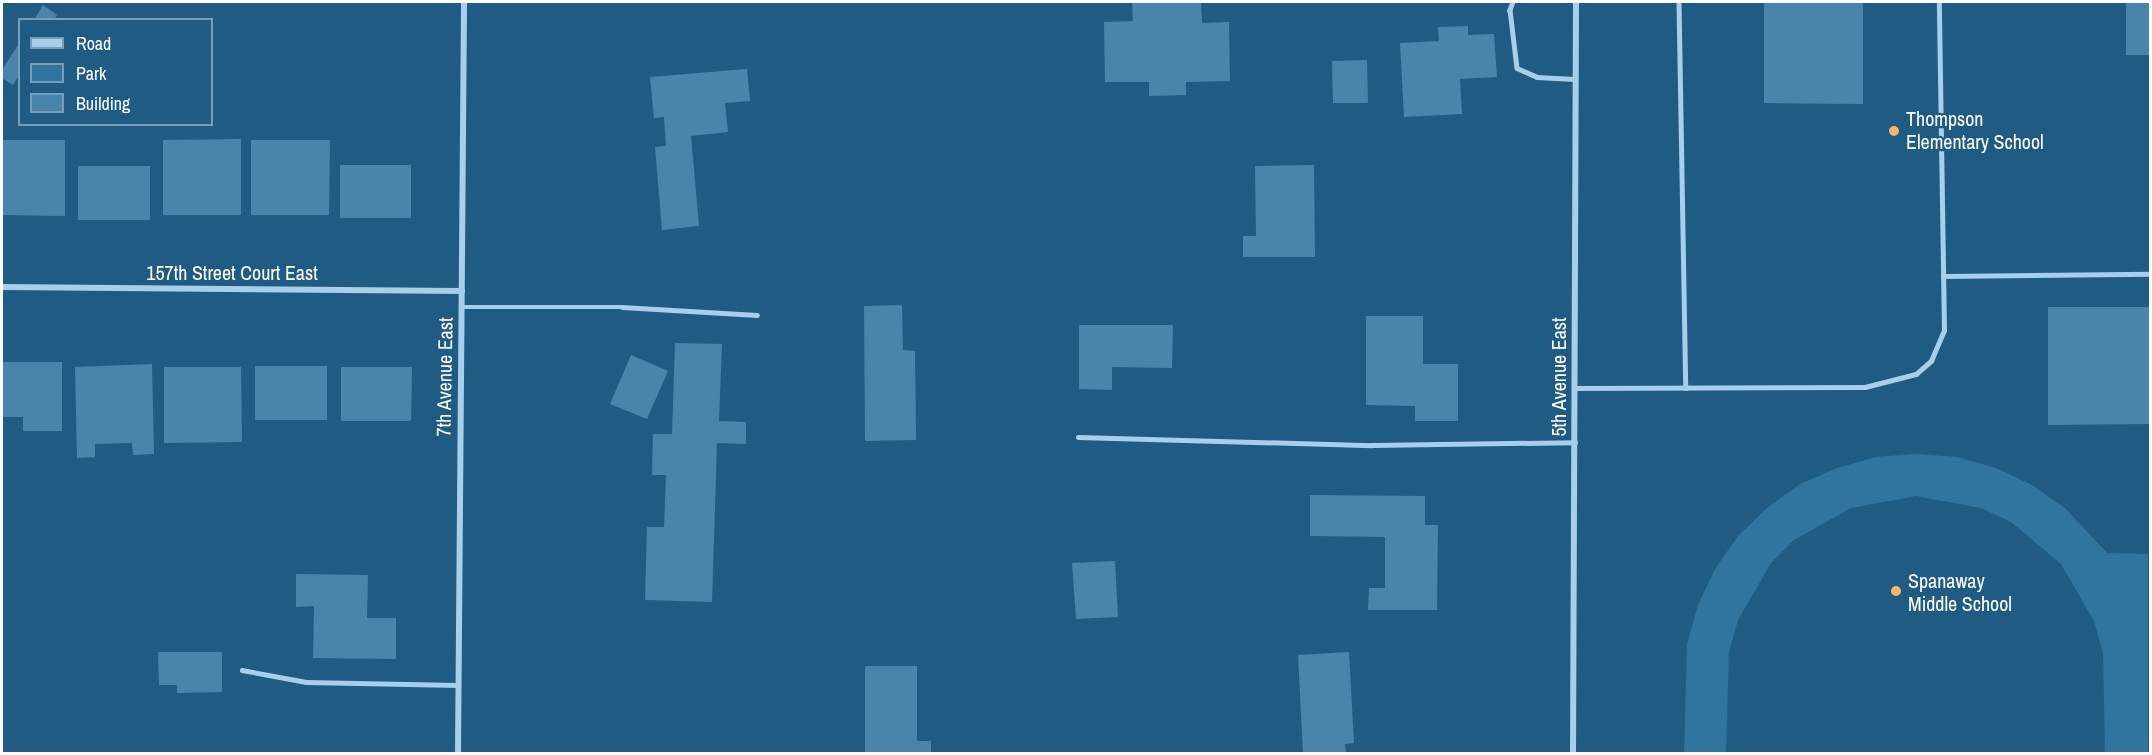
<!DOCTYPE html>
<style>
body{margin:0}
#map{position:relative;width:2152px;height:755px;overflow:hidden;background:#205b83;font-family:"Archivo Narrow",sans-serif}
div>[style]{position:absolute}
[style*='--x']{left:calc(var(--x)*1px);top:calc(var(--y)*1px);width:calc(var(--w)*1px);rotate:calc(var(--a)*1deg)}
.green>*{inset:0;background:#30749f}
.building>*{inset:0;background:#4985ab}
.lane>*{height:4.5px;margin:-2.25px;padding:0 2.25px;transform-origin:2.25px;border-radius:2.25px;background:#a7cfe9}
.street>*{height:6px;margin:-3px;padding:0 3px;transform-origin:3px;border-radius:3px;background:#a7cfe9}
.dots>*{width:16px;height:16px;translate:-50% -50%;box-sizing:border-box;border:3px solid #205b83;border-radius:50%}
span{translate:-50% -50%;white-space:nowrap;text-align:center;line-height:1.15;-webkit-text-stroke:4.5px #205b83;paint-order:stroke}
.poi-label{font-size:20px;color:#fff}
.left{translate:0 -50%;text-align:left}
.street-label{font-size:20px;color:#fff}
.frame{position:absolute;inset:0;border:3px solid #fff;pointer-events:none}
.legend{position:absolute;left:18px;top:18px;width:195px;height:108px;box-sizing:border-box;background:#205b83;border:2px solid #799db5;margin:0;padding:8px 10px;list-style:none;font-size:18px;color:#fff}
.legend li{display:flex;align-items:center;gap:12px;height:30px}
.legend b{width:30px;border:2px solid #799db5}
</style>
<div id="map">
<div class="green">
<i style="clip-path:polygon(1916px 454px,1957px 457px,1996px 468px,2032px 485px,2066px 509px,2107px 553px,2148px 554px,2148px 753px,2105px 753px,2103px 653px,2094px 621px,2061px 564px,2011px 522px,1981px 508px,1916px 496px,1851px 508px,1794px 540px,1771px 563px,1738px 620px,1729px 652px,1726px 753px,1684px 753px,1687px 644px,1698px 605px,1715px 569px,1738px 536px,1767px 508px,1800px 484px,1837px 468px,1876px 457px)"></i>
</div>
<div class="building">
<i style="clip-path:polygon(1132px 2px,1201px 2px,1202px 23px,1229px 22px,1230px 81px,1186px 82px,1186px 95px,1149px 96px,1149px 82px,1105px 82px,1104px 22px,1133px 21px)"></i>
<i style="clip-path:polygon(1764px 2px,1863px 2px,1863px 104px,1764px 103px)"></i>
<i style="clip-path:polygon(2126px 2px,2150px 2px,2150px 55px,2126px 55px)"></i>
<i style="clip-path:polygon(43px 5px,57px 15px,54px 20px,34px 20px)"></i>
<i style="clip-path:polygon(1468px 26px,1468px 35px,1494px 34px,1497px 77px,1460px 79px,1462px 114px,1404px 117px,1400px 43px,1439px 41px,1438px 27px)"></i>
<i style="clip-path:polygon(20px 42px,20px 74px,13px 85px,2px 78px,2px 70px)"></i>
<i style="clip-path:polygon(1367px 60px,1368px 103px,1333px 103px,1332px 61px)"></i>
<i style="clip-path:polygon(747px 69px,750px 101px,725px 103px,728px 132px,691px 136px,699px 226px,662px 230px,655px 147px,666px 146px,664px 117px,654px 118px,650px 77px)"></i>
<i style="clip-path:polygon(241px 139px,241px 215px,163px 215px,163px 140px)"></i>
<i style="clip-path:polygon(2px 140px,65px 140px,65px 216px,2px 215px)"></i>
<i style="clip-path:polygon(251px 140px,330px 140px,329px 215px,251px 215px)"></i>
<i style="clip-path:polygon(340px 165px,411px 165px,411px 218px,340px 218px)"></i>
<i style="clip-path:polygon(1314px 165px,1315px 257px,1243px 257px,1243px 236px,1256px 236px,1255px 166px)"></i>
<i style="clip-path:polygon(78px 166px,150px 166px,150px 220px,78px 220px)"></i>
<i style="clip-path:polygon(902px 305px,903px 350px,915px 351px,916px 440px,865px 441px,864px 306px)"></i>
<i style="clip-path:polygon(2048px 307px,2150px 307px,2150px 424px,2048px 425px)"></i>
<i style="clip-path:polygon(1366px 316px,1423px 316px,1423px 364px,1458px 364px,1458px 421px,1415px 421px,1415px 406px,1366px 405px)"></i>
<i style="clip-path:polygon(1079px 325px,1173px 325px,1172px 368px,1112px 367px,1112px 390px,1079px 389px)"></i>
<i style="clip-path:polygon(675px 343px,722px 344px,719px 421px,746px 422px,746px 444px,717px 443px,712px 602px,645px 600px,647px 527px,664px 527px,666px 475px,652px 475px,653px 434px,672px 434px)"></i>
<i style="clip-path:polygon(631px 355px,668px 371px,647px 419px,610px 404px)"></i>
<i style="clip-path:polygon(2px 362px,62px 362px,62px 431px,23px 431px,23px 417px,2px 417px)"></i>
<i style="clip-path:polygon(152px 364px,154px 454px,133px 455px,132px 443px,95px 444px,95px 457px,77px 458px,75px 367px)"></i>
<i style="clip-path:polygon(255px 366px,327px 366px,327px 420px,255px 420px)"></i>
<i style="clip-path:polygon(164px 367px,241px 367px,242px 442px,164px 443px)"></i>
<i style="clip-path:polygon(341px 367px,412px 367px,411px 421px,341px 421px)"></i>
<i style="clip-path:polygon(1310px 495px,1425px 496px,1425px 525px,1438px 525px,1437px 610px,1368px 610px,1369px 588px,1385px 588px,1385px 537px,1310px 536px)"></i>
<i style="clip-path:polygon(1115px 561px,1118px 617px,1076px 619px,1072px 563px)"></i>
<i style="clip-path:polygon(296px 574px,368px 575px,367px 618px,396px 618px,396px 659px,313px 658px,314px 606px,296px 607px)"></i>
<i style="clip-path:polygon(158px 652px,222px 652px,222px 692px,177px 693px,177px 685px,159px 685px)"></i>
<i style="clip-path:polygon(1349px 652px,1354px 743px,1345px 744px,1346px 754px,1303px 754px,1298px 655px)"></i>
<i style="clip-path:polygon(865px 666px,917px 666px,917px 741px,931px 741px,931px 754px,865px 754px)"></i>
</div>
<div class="lane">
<i style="--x:1513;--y:2;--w:9;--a:111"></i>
<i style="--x:1510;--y:10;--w:58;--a:83.1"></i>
<i style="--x:1517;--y:68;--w:22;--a:24"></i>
<i style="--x:1537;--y:77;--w:37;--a:3"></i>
<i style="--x:1679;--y:2;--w:386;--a:89"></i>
<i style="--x:1943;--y:276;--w:207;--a:-0.6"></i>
<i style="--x:462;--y:307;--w:160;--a:0"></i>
<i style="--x:622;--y:307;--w:135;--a:3.4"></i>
<i style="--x:1575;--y:388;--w:290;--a:-0.2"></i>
<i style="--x:1865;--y:387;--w:53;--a:-14.3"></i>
<i style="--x:1916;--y:374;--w:20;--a:-41"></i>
<i style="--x:1931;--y:361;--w:33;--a:-67"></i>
<i style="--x:1944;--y:331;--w:329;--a:-90.9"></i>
<i style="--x:1078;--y:437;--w:294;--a:1.6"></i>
<i style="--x:1372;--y:445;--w:203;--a:-0.8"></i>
<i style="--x:242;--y:670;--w:65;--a:10.6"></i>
<i style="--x:306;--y:682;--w:152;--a:1.1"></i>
</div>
<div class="street">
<i style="--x:2;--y:287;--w:460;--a:0.5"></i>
<i style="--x:458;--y:754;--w:752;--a:-89.54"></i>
<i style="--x:1573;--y:754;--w:752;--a:-89.77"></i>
</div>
<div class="dots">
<i style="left:1894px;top:131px;background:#f6b668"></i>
<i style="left:1896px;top:591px;background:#f6b668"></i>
</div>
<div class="poi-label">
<span class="left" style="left:1906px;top:130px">Thompson<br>Elementary School</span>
<span class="left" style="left:1908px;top:592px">Spanaway<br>Middle School</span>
</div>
<div class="street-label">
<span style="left:232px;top:272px">157th Street Court East</span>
<span style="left:444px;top:377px;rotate:-89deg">7th Avenue East</span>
<span style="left:1558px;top:377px;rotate:-90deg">5th Avenue East</span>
</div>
<div class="frame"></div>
<ul class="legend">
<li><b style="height:8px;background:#a7cfe9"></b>Road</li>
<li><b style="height:16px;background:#30749f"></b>Park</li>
<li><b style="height:16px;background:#4985ab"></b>Building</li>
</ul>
</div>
